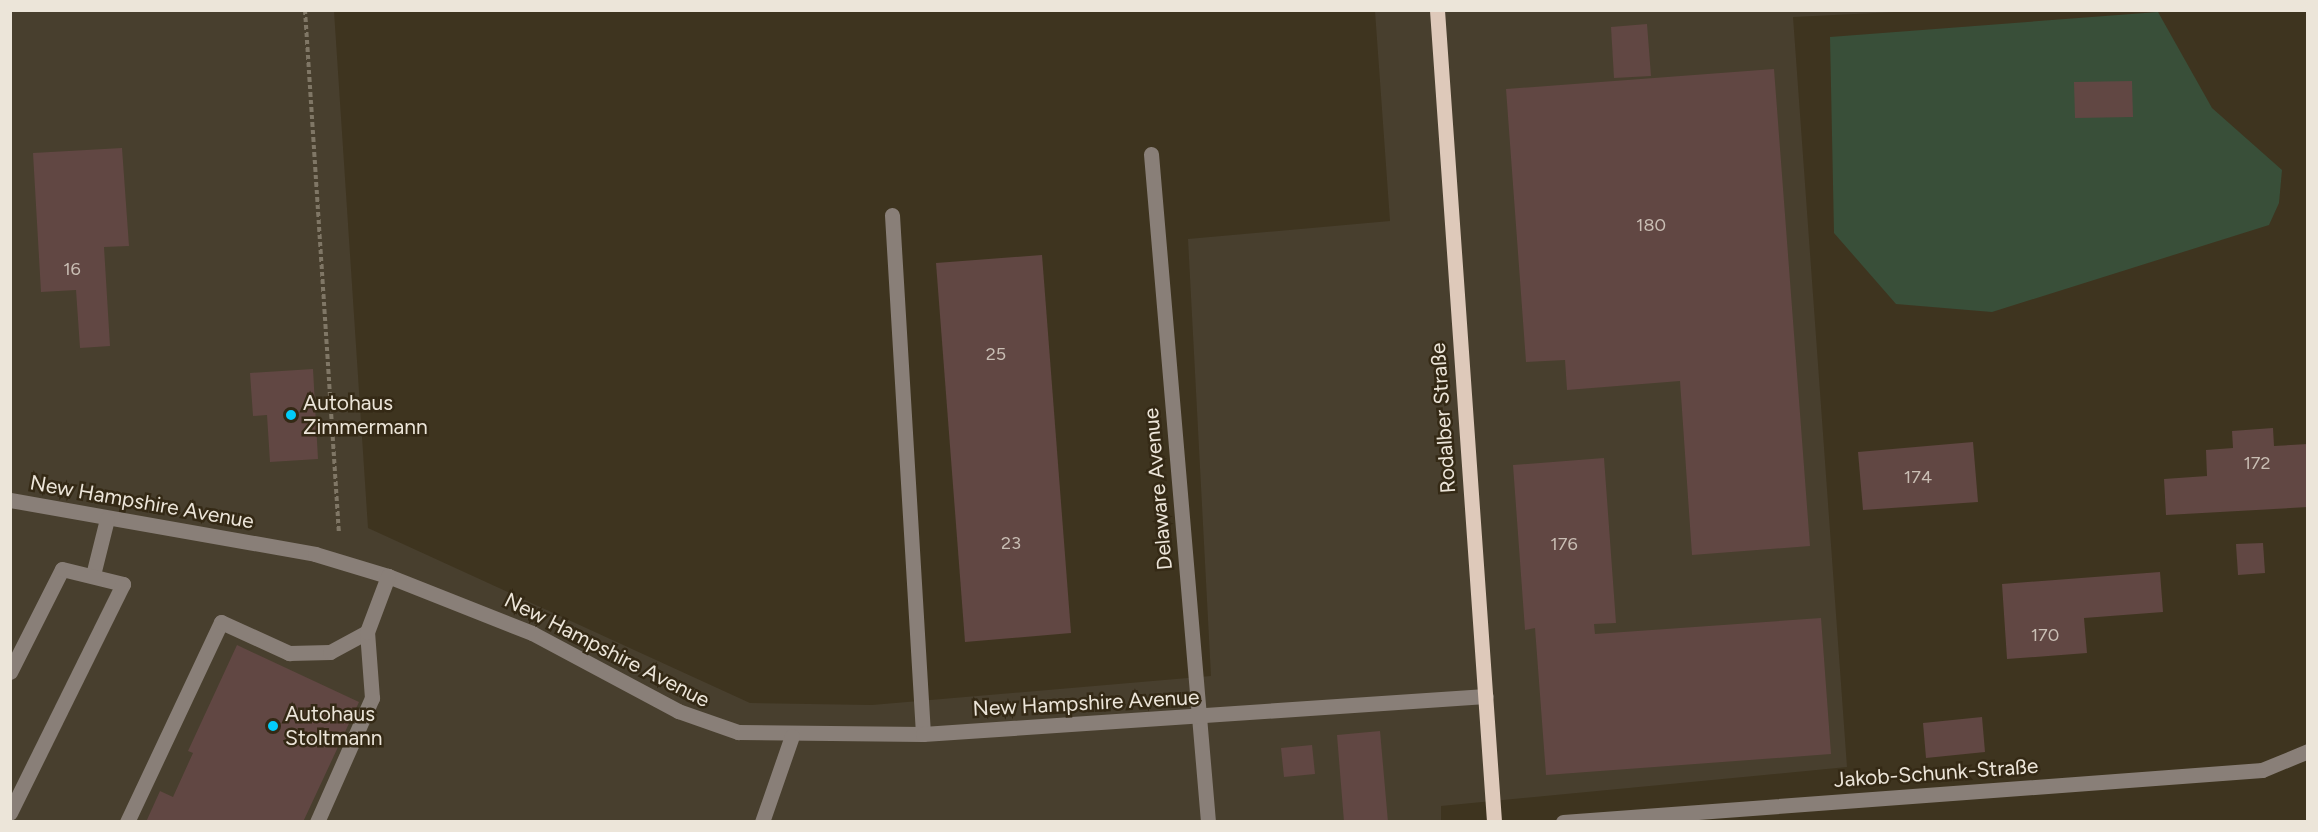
<!DOCTYPE html>
<meta charset="utf-8">
<style>
body{margin:0}
#map{position:relative;width:2318px;height:832px;overflow:hidden;background:#3e341f;font-family:Figtree,sans-serif}
div>[style]{position:absolute}
[style*='--x']{left:calc(var(--x)*1px);top:calc(var(--y)*1px);width:calc(var(--w)*1px);rotate:calc(var(--a)*1deg)}
.commercial>*{inset:0;background:#483f2e}
.green>*{inset:0;background:#394f39}
.building>*{inset:0;background:#614743}
.path>*{height:4px;margin-top:-2px;transform-origin:0;background:repeating-linear-gradient(90deg,#807766 0 4.5px,transparent 0 7.5px)}
.minor>*{height:15px;margin:-7.5px;padding:0 7.5px;transform-origin:7.5px;border-radius:7.5px;background:#897f78}
.major>*{height:15px;margin:-7.5px;padding:0 7.5px;transform-origin:7.5px;border-radius:7.5px;background:#dec9ba}
.dots>*{width:16px;height:16px;translate:-50% -50%;box-sizing:border-box;border:3px solid #342915;border-radius:50%}
span{translate:-50% -50%;white-space:nowrap;text-align:center;line-height:1.15;-webkit-text-stroke:5px #342915;paint-order:stroke}
.number-label{font-size:18px;color:#c9beb4}
.number-label span{-webkit-text-stroke-width:0}
.poi-label{font-size:21px;color:#ece5d9}
.left{translate:0 -50%;text-align:left}
.street-label{font-size:21px;color:#ece5d9}
.frame{position:absolute;inset:0;border:12px solid #ece5d9;pointer-events:none}
</style>
<div id="map">
<div class="commercial">
<i style="clip-path:polygon(10px 11px,334px 11px,368px 528px,750px 703px,872px 705px,1211px 676px,1188px 239px,1390px 221px,1375px 11px,1916px 11px,1793px 17px,1847px 767px,1441px 806px,1441px 822px,11px 821px)"></i>
</div>
<div class="green">
<i style="clip-path:polygon(2158px 12px,2212px 108px,2282px 170px,2279px 203px,2269px 225px,1992px 312px,1896px 304px,1834px 233px,1830px 37px)"></i>
</div>
<div class="building">
<i style="clip-path:polygon(1647px 24px,1651px 76px,1614px 78px,1611px 27px)"></i>
<i style="clip-path:polygon(1774px 69px,1810px 546px,1692px 555px,1680px 381px,1567px 390px,1565px 360px,1526px 362px,1506px 89px)"></i>
<i style="clip-path:polygon(2132px 81px,2133px 117px,2075px 118px,2074px 82px)"></i>
<i style="clip-path:polygon(122px 148px,129px 246px,104px 247px,110px 346px,80px 348px,76px 290px,41px 292px,33px 153px)"></i>
<i style="clip-path:polygon(1042px 255px,1071px 633px,965px 642px,936px 263px)"></i>
<i style="clip-path:polygon(313px 369px,318px 459px,270px 462px,267px 415px,253px 416px,250px 373px)"></i>
<i style="clip-path:polygon(2273px 428px,2274px 446px,2308px 444px,2308px 507px,2166px 515px,2164px 479px,2207px 476px,2206px 450px,2233px 448px,2232px 431px)"></i>
<i style="clip-path:polygon(1973px 442px,1978px 502px,1863px 510px,1858px 452px)"></i>
<i style="clip-path:polygon(1604px 458px,1616px 623px,1594px 624px,1595px 634px,1821px 618px,1831px 754px,1546px 775px,1535px 628px,1525px 630px,1513px 465px)"></i>
<i style="clip-path:polygon(2263px 543px,2265px 573px,2238px 575px,2236px 544px)"></i>
<i style="clip-path:polygon(2160px 572px,2163px 612px,2084px 618px,2087px 653px,2007px 659px,2002px 584px)"></i>
<i style="clip-path:polygon(237px 645px,359px 702px,303px 822px,146px 822px,160px 791px,173px 797px,193px 753px,188px 751px)"></i>
<i style="clip-path:polygon(1982px 717px,1985px 752px,1926px 758px,1923px 723px)"></i>
<i style="clip-path:polygon(1380px 731px,1388px 822px,1344px 822px,1337px 735px)"></i>
<i style="clip-path:polygon(1312px 745px,1315px 774px,1284px 777px,1281px 748px)"></i>
</div>
<div class="path">
<i style="--x:305;--y:10;--w:525;--a:86.29"></i>
</div>
<div class="minor">
<i style="--x:1151;--y:154;--w:670;--a:85.12"></i>
<i style="--x:892;--y:215;--w:520;--a:86.58"></i>
<i style="--x:10;--y:500;--w:310;--a:10"></i>
<i style="--x:315;--y:554;--w:76;--a:16.8"></i>
<i style="--x:388;--y:576;--w:155;--a:21.6"></i>
<i style="--x:532;--y:633;--w:166;--a:28.1"></i>
<i style="--x:678;--y:711;--w:64;--a:19.3"></i>
<i style="--x:738;--y:732;--w:185;--a:0.6"></i>
<i style="--x:923;--y:734;--w:564;--a:-3.86"></i>
<i style="--x:93;--y:575;--w:58;--a:-76"></i>
<i style="--x:10;--y:672;--w:115;--a:-63.2"></i>
<i style="--x:62;--y:569;--w:63;--a:13.8"></i>
<i style="--x:123;--y:584;--w:255;--a:116.3"></i>
<i style="--x:127;--y:822;--w:221;--a:-64.8"></i>
<i style="--x:221;--y:622;--w:75;--a:24.5"></i>
<i style="--x:289;--y:653;--w:41;--a:-1.4"></i>
<i style="--x:330;--y:652;--w:42;--a:-28.4"></i>
<i style="--x:317;--y:822;--w:136;--a:-66.1"></i>
<i style="--x:372;--y:698;--w:66;--a:-94.3"></i>
<i style="--x:367;--y:632;--w:60;--a:-69.4"></i>
<i style="--x:762;--y:822;--w:91;--a:-70.8"></i>
<i style="--x:1563;--y:822;--w:701;--a:-4.25"></i>
<i style="--x:2262;--y:770;--w:50;--a:-22.4"></i>
</div>
<div class="major">
<i style="--x:1437;--y:10;--w:814;--a:85.98"></i>
</div>
<div class="dots">
<i style="left:291px;top:415px;background:#02cbf9"></i>
<i style="left:273px;top:726px;background:#02cbf9"></i>
</div>
<div class="number-label">
<span style="left:1651px;top:225px">180</span>
<span style="left:72px;top:269px">16</span>
<span style="left:996px;top:354px">25</span>
<span style="left:2257px;top:463px">172</span>
<span style="left:1918px;top:477px">174</span>
<span style="left:1011px;top:543px">23</span>
<span style="left:1564px;top:544px">176</span>
<span style="left:2045px;top:635px">170</span>
</div>
<div class="poi-label">
<span class="left" style="left:303px;top:415px">Autohaus<br>Zimmermann</span>
<span class="left" style="left:285px;top:726px">Autohaus<br>Stoltmann</span>
</div>
<div class="street-label">
<span style="left:1443px;top:418px;rotate:-94deg">Rodalber Straße</span>
<span style="left:1158px;top:489px;rotate:-95deg">Delaware Avenue</span>
<span style="left:142px;top:502px;rotate:10deg">New Hampshire Avenue</span>
<span style="left:607px;top:650px;rotate:27deg">New Hampshire Avenue</span>
<span style="left:1086px;top:703px;rotate:-3deg">New Hampshire Avenue</span>
<span style="left:1936px;top:773px;rotate:-4deg">Jakob-Schunk-Straße</span>
</div>
<div class="frame"></div>
</div>
